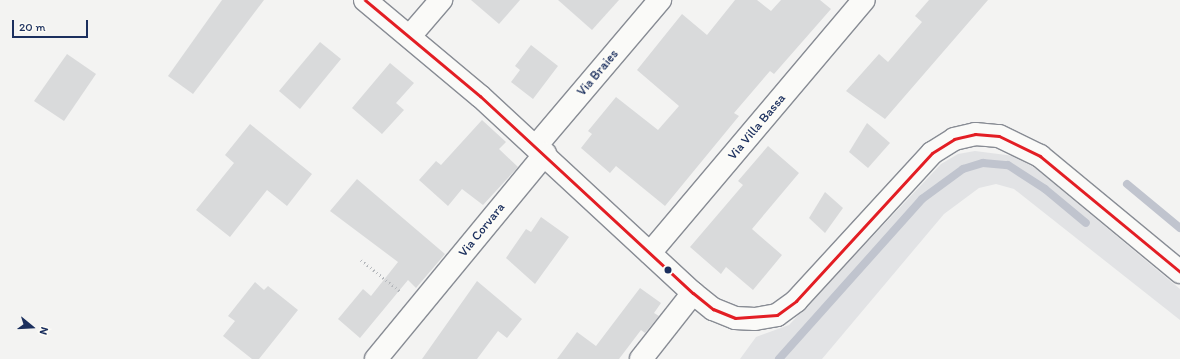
<!DOCTYPE html>
<style>
body{margin:0}
#map{position:relative;width:1180px;height:359px;overflow:hidden;background:#f3f3f2;font-family:Itim,sans-serif}
div>[style]{position:absolute}
[style*='--x']{left:calc(var(--x)*1px);top:calc(var(--y)*1px);width:calc(var(--w)*1px);rotate:calc(var(--a)*1deg)}
.green>*{inset:0;background:#e2e3e5}
.stream>*{height:8px;margin:-4px;padding:0 4px;transform-origin:4px;border-radius:4px;background:#c0c4ce}
.building>*{inset:0;background:#d9dadb}
.path>*{height:2.5px;margin-top:-1.25px;transform-origin:0;background:repeating-linear-gradient(90deg,#b5b8bc 0 1px,transparent 0 4px)}
.roads{filter:drop-shadow(1px 0 #888c94) drop-shadow(-1px 0 #888c94) drop-shadow(0 1px #888c94) drop-shadow(0 -1px #888c94)}
.minor>*{height:22px;margin:-11px;padding:0 11px;transform-origin:11px;border-radius:11px;background:#fafaf8}
.bus-1>*{height:3px;margin:-1.5px;padding:0 1.5px;transform-origin:1.5px;border-radius:1.5px;background:#e31e24}
.dots>*{width:11px;height:11px;translate:-50% -50%;box-sizing:border-box;border:2px solid #fdfcf7;border-radius:50%}
span{translate:-50% -50%;white-space:nowrap;text-align:center;line-height:1.15;-webkit-text-stroke:4px #fdfcf7;paint-order:stroke}
.street-label{font-size:13px;color:#1b2f5e}
.north{position:absolute;left:12px;top:307px;width:40px;height:40px;-webkit-text-stroke:3px #fdfcf7;paint-order:stroke;rotate:108deg;font-size:11px;font-weight:700;line-height:16px;text-align:center;color:#1b2f5e}
.north::after{content:'';display:block;margin:auto;width:14px;height:18px;background:#1b2f5e;clip-path:polygon(50% 0,100% 100%,50% 72%,0 100%)}
.scale{position:absolute;left:12px;top:20px;width:76px;height:18px;box-sizing:border-box;border:2px solid #1b2f5e;border-top:0;padding-left:5px;font-size:12px;line-height:14px;white-space:nowrap;color:#1b2f5e;-webkit-text-stroke:3px #fdfcf7;paint-order:stroke}
</style>
<div id="map">
<div class="green">
<i style="clip-path:polygon(975px 151px,1014px 156px,1035px 168px,1180px 289px,1180px 320px,1014px 189px,996px 184px,979px 188px,944px 214px,822px 359px,740px 359px,756px 337px,789px 325px,941px 164px,958px 154px)"></i>
</div>
<div class="stream">
<i style="--x:1127;--y:184;--w:69;--a:39.7"></i>
<i style="--x:779;--y:359;--w:215;--a:-48.2"></i>
<i style="--x:922;--y:199;--w:51;--a:-36.2"></i>
<i style="--x:963;--y:169;--w:21;--a:-17"></i>
<i style="--x:983;--y:163;--w:25;--a:5"></i>
<i style="--x:1008;--y:165;--w:44;--a:33"></i>
<i style="--x:1045;--y:189;--w:53;--a:39.7"></i>
</div>
<div class="building">
<i style="clip-path:polygon(222px 0,264px 0,193px 94px,168px 76px)"></i>
<i style="clip-path:polygon(471px 0,520px 0,499px 24px)"></i>
<i style="clip-path:polygon(558px 0,619px 0,592px 30px)"></i>
<i style="clip-path:polygon(735px 0,757px 0,771px 11px,781px 0,820px 0,831px 9px,774px 74px,770px 71px,734px 113px,739px 116px,665px 206px,616px 166px,610px 173px,581px 148px,592px 134px,588px 131px,616px 97px,658px 130px,679px 106px,637px 70px,682px 14px,707px 35px)"></i>
<i style="clip-path:polygon(929px 0,988px 0,885px 119px,846px 91px,879px 54px,888px 62px,922px 22px,915px 16px)"></i>
<i style="clip-path:polygon(320px 42px,341px 59px,300px 109px,279px 91px)"></i>
<i style="clip-path:polygon(531px 45px,558px 66px,533px 99px,511px 82px,520px 70px,515px 66px)"></i>
<i style="clip-path:polygon(67px 54px,96px 74px,64px 121px,34px 101px)"></i>
<i style="clip-path:polygon(390px 63px,414px 83px,396px 103px,404px 110px,382px 134px,352px 108px)"></i>
<i style="clip-path:polygon(482px 120px,506px 142px,499px 149px,518px 167px,483px 205px,462px 189px,448px 206px,419px 180px,436px 161px,441px 165px)"></i>
<i style="clip-path:polygon(867px 123px,890px 143px,868px 168px,849px 152px)"></i>
<i style="clip-path:polygon(250px 124px,312px 174px,287px 206px,267px 190px,230px 237px,196px 210px,234px 163px,225px 155px)"></i>
<i style="clip-path:polygon(768px 146px,799px 173px,752px 229px,782px 255px,753px 290px,726px 267px,721px 274px,690px 247px,743px 185px,738px 181px)"></i>
<i style="clip-path:polygon(357px 179px,445px 254px,416px 288px,408px 280px,360px 338px,338px 319px,363px 289px,371px 296px,398px 262px,330px 211px)"></i>
<i style="clip-path:polygon(825px 192px,843px 208px,825px 233px,809px 218px)"></i>
<i style="clip-path:polygon(541px 217px,569px 237px,535px 284px,506px 258px,526px 229px,531px 232px)"></i>
<i style="clip-path:polygon(477px 281px,522px 319px,507px 338px,498px 331px,477px 359px,422px 359px)"></i>
<i style="clip-path:polygon(255px 282px,264px 290px,268px 286px,298px 310px,259px 359px,252px 359px,223px 336px,235px 321px,228px 316px)"></i>
<i style="clip-path:polygon(640px 288px,661px 303px,654px 313px,659px 316px,645px 333px,641px 330px,619px 359px,557px 359px,577px 332px,596px 346px)"></i>
</div>
<div class="path">
<i style="--x:361;--y:260;--w:50;--a:38.5"></i>
</div>
<div class="roads">
<div class="minor">
<i style="--x:365;--y:0;--w:150;--a:39.9"></i>
<i style="--x:480;--y:96;--w:290;--a:42.8"></i>
<i style="--x:693;--y:293;--w:26;--a:39"></i>
<i style="--x:713;--y:309;--w:24;--a:22"></i>
<i style="--x:735;--y:318;--w:20;--a:3"></i>
<i style="--x:755;--y:319;--w:22;--a:-10"></i>
<i style="--x:777;--y:315;--w:24;--a:-36"></i>
<i style="--x:796;--y:301;--w:201;--a:-47.4"></i>
<i style="--x:932;--y:153;--w:26;--a:-32"></i>
<i style="--x:954;--y:139;--w:22;--a:-13"></i>
<i style="--x:975;--y:134;--w:24;--a:5"></i>
<i style="--x:999;--y:136;--w:46;--a:26"></i>
<i style="--x:1040;--y:156;--w:182;--a:39.6"></i>
<i style="--x:410;--y:36;--w:48;--a:-49.3"></i>
<i style="--x:536;--y:146;--w:192;--a:-49.7"></i>
<i style="--x:650;--y:253;--w:331;--a:-49.8"></i>
<i style="--x:376;--y:359;--w:266;--a:-50.5"></i>
<i style="--x:641;--y:359;--w:84;--a:-51.8"></i>
</div>
</div>
<div class="bus-1">
<i style="--x:365;--y:0;--w:150;--a:39.9"></i>
<i style="--x:480;--y:96;--w:290;--a:42.8"></i>
<i style="--x:693;--y:293;--w:26;--a:39"></i>
<i style="--x:713;--y:309;--w:24;--a:22"></i>
<i style="--x:735;--y:318;--w:42;--a:-4.1"></i>
<i style="--x:777;--y:315;--w:24;--a:-36"></i>
<i style="--x:796;--y:301;--w:201;--a:-47.4"></i>
<i style="--x:932;--y:153;--w:26;--a:-32"></i>
<i style="--x:954;--y:139;--w:22;--a:-13"></i>
<i style="--x:975;--y:134;--w:24;--a:5"></i>
<i style="--x:999;--y:136;--w:46;--a:26"></i>
<i style="--x:1040;--y:156;--w:182;--a:39.6"></i>
</div>
<div class="dots">
<i style="left:668px;top:270px;background:#1b2f5e"></i>
</div>
<div class="street-label">
<span style="left:598px;top:73px;rotate:-50deg">Via Braies</span>
<span style="left:757px;top:127px;rotate:-50deg">Via Villa Bassa</span>
<span style="left:482px;top:230px;rotate:-51deg">Via Corvara</span>
</div>
<div class="north">N</div>
<div class="scale">20 m</div>
</div>
